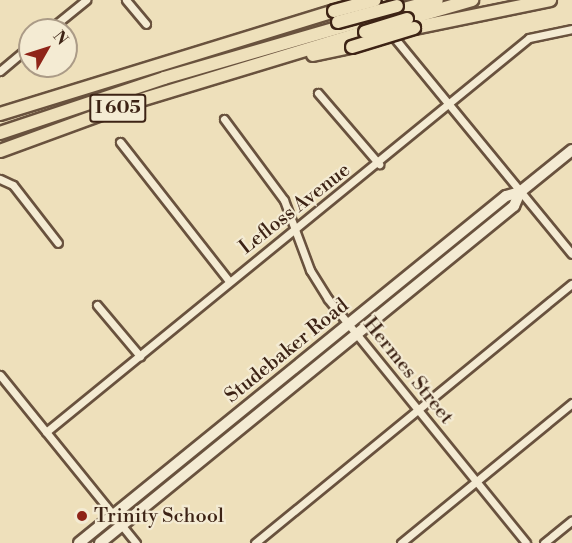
<!DOCTYPE html>
<style>
body{margin:0}
#map{position:relative;width:572px;height:543px;overflow:hidden;background:#eee0bb;font-family:"Libre Bodoni",serif}
div>[style]{position:absolute}
[style*='--x']{left:calc(var(--x)*1px);top:calc(var(--y)*1px);width:calc(var(--w)*1px);rotate:calc(var(--a)*1deg)}
.roads{filter:drop-shadow(2px 0 #69523e) drop-shadow(-2px 0 #69523e) drop-shadow(0 2px #69523e) drop-shadow(0 -2px #69523e)}
.minor>*{height:7px;margin:-3.5px;padding:0 3.5px;transform-origin:3.5px;border-radius:3.5px;background:#f4ebd3}
.secondary>*{height:10px;margin:-5px;padding:0 5px;transform-origin:5px;border-radius:5px;background:#f4ebd3}
.motorway>*{height:12px;margin:-6px;padding:0 6px;transform-origin:6px;border-radius:6px;background:#eee0bb}
.bridges{filter:drop-shadow(2px 0 #3d2315) drop-shadow(-2px 0 #3d2315) drop-shadow(0 2px #3d2315) drop-shadow(0 -2px #3d2315)}
.motorway-bridge>*{height:12px;margin:-6px;padding:0 6px;transform-origin:6px;border-radius:6px;background:#eee0bb}
.dots>*{width:16px;height:16px;translate:-50% -50%;box-sizing:border-box;border:3px solid #f4ebd3;border-radius:50%}
span{translate:-50% -50%;white-space:nowrap;text-align:center;line-height:1.15;-webkit-text-stroke:4.5px #f4ebd3;paint-order:stroke}
.shield-label span{padding:2px 4px;background:#f4ebd3;border:2px solid;border-radius:4px;-webkit-text-stroke-width:0}
.shield-label{font-size:18px;color:#3d2315;font-weight:700}
.street-label{font-size:20px;color:#3d2315}
.poi-label{font-size:20px;color:#3d2315}
.left{translate:0 -50%;text-align:left}
.north{position:absolute;left:18px;top:18px;width:60px;height:60px;box-sizing:border-box;background:#f4ebd3;border:2px solid #ab9b87;border-radius:50%;rotate:51deg;font-size:16px;font-weight:700;line-height:24px;text-align:center;color:#3d2315}
.north::after{content:'';display:block;margin:auto;width:21px;height:27px;background:#8f2418;clip-path:polygon(50% 0,100% 100%,50% 72%,0 100%)}
</style>
<div id="map">
<div class="roads">
<div class="minor">
<i style="--x:126;--y:0;--w:31;--a:50"></i>
<i style="--x:49;--y:30;--w:48;--a:-39"></i>
<i style="--x:392;--y:35;--w:283;--a:50.6"></i>
<i style="--x:0;--y:71;--w:39;--a:-40"></i>
<i style="--x:318;--y:93;--w:94;--a:49.3"></i>
<i style="--x:224;--y:119;--w:101;--a:53.5"></i>
<i style="--x:284;--y:200;--w:75;--a:69.6"></i>
<i style="--x:310;--y:270;--w:34;--a:58"></i>
<i style="--x:328;--y:299;--w:314;--a:50.9"></i>
<i style="--x:120;--y:142;--w:177;--a:51.9"></i>
<i style="--x:0;--y:179;--w:14;--a:25"></i>
<i style="--x:13;--y:185;--w:73;--a:52.2"></i>
<i style="--x:97;--y:305;--w:67;--a:49.9"></i>
<i style="--x:0;--y:375;--w:216;--a:51"></i>
<i style="--x:46;--y:432;--w:623;--a:-39.21"></i>
<i style="--x:529;--y:38;--w:44;--a:-11.8"></i>
<i style="--x:255;--y:543;--w:409;--a:-39.3"></i>
<i style="--x:401;--y:543;--w:221;--a:-39.3"></i>
<i style="--x:544;--y:543;--w:36;--a:-39"></i>
</div>
<div class="secondary">
<i style="--x:79;--y:543;--w:550;--a:-39.1"></i>
<i style="--x:506;--y:196;--w:15;--a:-16"></i>
<i style="--x:520;--y:192;--w:67;--a:-38.9"></i>
<i style="--x:100;--y:543;--w:534;--a:-39.15"></i>
<i style="--x:514;--y:206;--w:15;--a:-67"></i>
</div>
<div class="motorway">
<i style="--x:400;--y:10;--w:38;--a:-15"></i>
<i style="--x:407;--y:19;--w:68;--a:-16.3"></i>
<i style="--x:414;--y:28;--w:139;--a:-11.6"></i>
<i style="--x:313;--y:55;--w:40;--a:-12"></i>
<i style="--x:0;--y:114;--w:350;--a:-17.1"></i>
<i style="--x:0;--y:133;--w:173;--a:-18.5"></i>
<i style="--x:164;--y:78;--w:198;--a:-16.1"></i>
<i style="--x:0;--y:151;--w:143;--a:-20.1"></i>
<i style="--x:134;--y:102;--w:241;--a:-16.9"></i>
</div>
</div>
<div class="bridges">
<div class="motorway-bridge">
<i style="--x:334;--y:11;--w:42;--a:-15"></i>
<i style="--x:338;--y:22;--w:61;--a:-15.2"></i>
<i style="--x:365;--y:32;--w:44;--a:-17.2"></i>
<i style="--x:352;--y:47;--w:65;--a:-17"></i>
</div>
</div>
<div class="dots">
<i style="left:82px;top:516px;background:#8f2418"></i>
</div>
<div class="shield-label">
<span style="left:118px;top:108px">I 605</span>
</div>
<div class="street-label">
<span style="left:295px;top:209px;rotate:-38deg">Lefloss Avenue</span>
<span style="left:287px;top:351px;rotate:-39deg">Studebaker Road</span>
<span style="left:408px;top:371px;rotate:51deg">Hermes Street</span>
</div>
<div class="poi-label">
<span class="left" style="left:94px;top:516px">Trinity School</span>
</div>
<div class="north">N</div>
</div>
